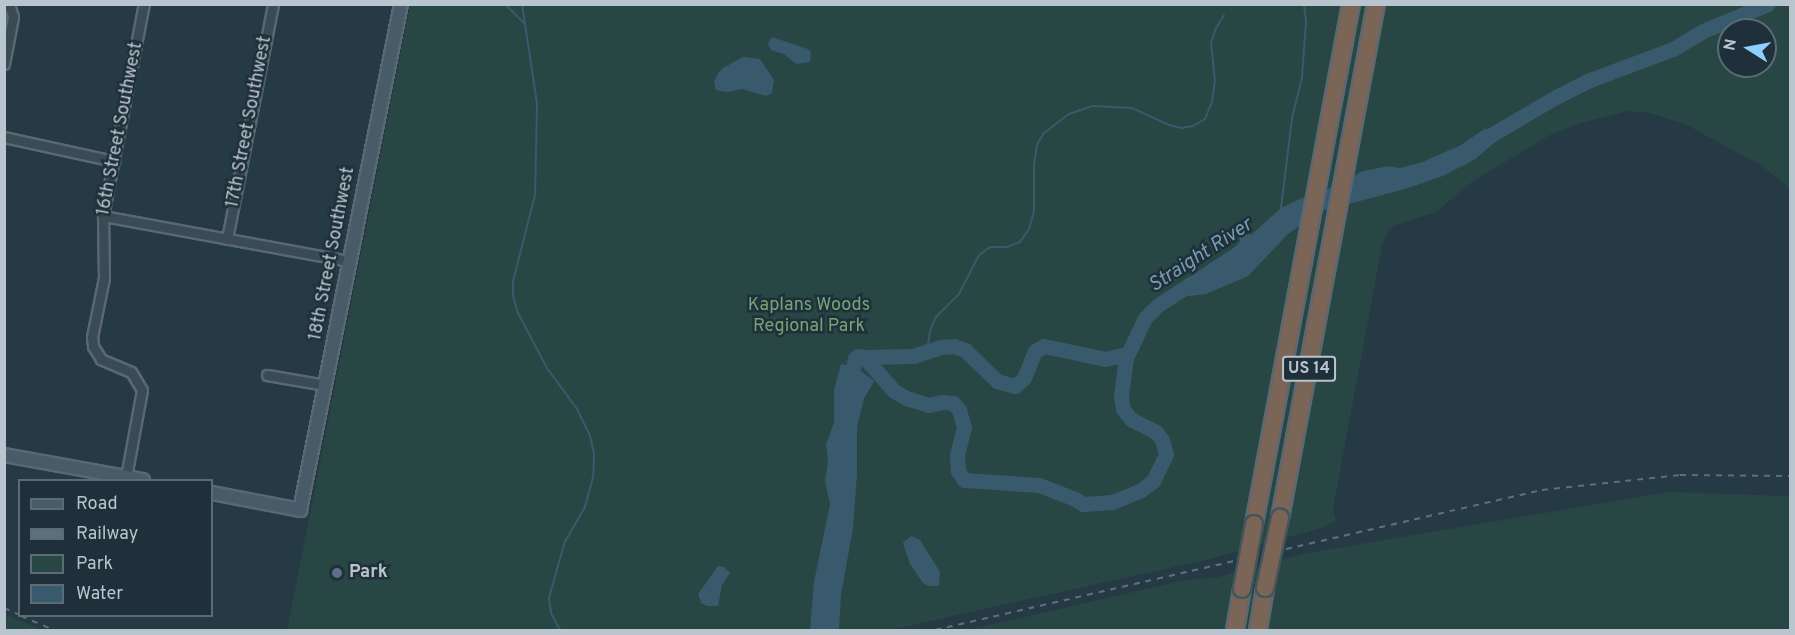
<!DOCTYPE html>
<style>
body{margin:0}
#map{position:relative;width:1795px;height:635px;overflow:hidden;background:#263a45;font-family:Overpass,sans-serif}
div>[style]{position:absolute}
[style*='--x']{left:calc(var(--x)*1px);top:calc(var(--y)*1px);width:calc(var(--w)*1px);rotate:calc(var(--a)*1deg)}
.green>*{inset:0;background:#284643}
.water>*{inset:0;background:#395a6d}
.stream>*{height:2px;margin:-1px;padding:0 1px;transform-origin:1px;border-radius:1px;background:#395a6d}
.river>*{height:15px;margin:-7.5px;padding:0 7.5px;transform-origin:7.5px;border-radius:7.5px;background:#395a6d}
.roads{filter:drop-shadow(2px 0 #596872) drop-shadow(-2px 0 #596872) drop-shadow(0 2px #596872) drop-shadow(0 -2px #596872)}
.street>*{height:9px;margin:-4.5px;padding:0 4.5px;transform-origin:4.5px;border-radius:4.5px;background:#3b4b55}
.secondary>*{height:12px;margin:-6px;padding:0 6px;transform-origin:6px;border-radius:6px;background:#485b68}
.highway>*{height:16px;margin:-8px;padding:0 8px;transform-origin:8px;border-radius:8px;background:#7b6557}
.rail>*{height:2px;margin-top:-1px;transform-origin:0;background:repeating-linear-gradient(90deg,#5c707c 0 6px,transparent 0 12px)}
.bridges{filter:drop-shadow(2px 0 #45555f) drop-shadow(-2px 0 #45555f) drop-shadow(0 2px #45555f) drop-shadow(0 -2px #45555f)}
.highway-bridge>*{height:16px;margin:-8px;padding:0 8px;transform-origin:8px;border-radius:8px;background:#7b6557}
.dots>*{width:16px;height:16px;translate:-50% -50%;box-sizing:border-box;border:3px solid #1f303a;border-radius:50%}
span{translate:-50% -50%;white-space:nowrap;text-align:center;line-height:1.15;-webkit-text-stroke:5px #1f303a;paint-order:stroke}
.shield-label span{padding:2px 4px;background:#1f303a;border:2px solid;border-radius:4px;-webkit-text-stroke-width:0}
.shield-label{font-size:16px;color:#b8c5ce;font-weight:700}
.street-label{font-size:18px;color:#b8c5ce}
.park-label{font-size:18px;color:#75a576}
.poi-label{font-size:18px;color:#b8c5ce;font-weight:700}
.left{translate:0 -50%;text-align:left}
.water-label{font-size:20px;color:#779db3;font-style:italic}
.frame{position:absolute;inset:0;border:6px solid #b8c5ce;pointer-events:none}
.legend{position:absolute;left:18px;top:479px;width:195px;height:138px;box-sizing:border-box;background:#1f303a;border:2px solid #5c6c75;margin:0;padding:8px 10px;list-style:none;font-size:18px;color:#b8c5ce}
.legend li{display:flex;align-items:center;gap:12px;height:30px}
.legend b{width:30px;border:2px solid #5c6c75}
.north{position:absolute;left:1717px;top:18px;width:60px;height:60px;box-sizing:border-box;background:#1f303a;border:2px solid #5c6c75;border-radius:50%;rotate:281deg;font-size:16px;font-weight:700;line-height:24px;text-align:center;color:#b8c5ce}
.north::after{content:'';display:block;margin:auto;width:21px;height:27px;background:#8dd0fe;clip-path:polygon(50% 0,100% 100%,50% 72%,0 100%)}
</style>
<div id="map">
<div class="green">
<i style="clip-path:polygon(evenodd,410px 5px,1790px 5px,1790px 188px,1759px 164px,1685px 124px,1649px 113px,1628px 111px,1581px 123px,1550px 135px,1473px 181px,1436px 212px,1395px 225px,1387px 232px,1382px 246px,1336px 492px,1333px 510px,1336px 521px,1321px 528px,1210px 559px,890px 630px,287px 630px,410px 5px,1729px 30px,1765px 30px,1765px 66px,1729px 66px,1729px 30px,410px 5px,1484px 129px,1500px 138px,1474px 160px,1443px 176px,1405px 189px,1323px 211px,1288px 234px,1297px 201px,1302px 198px,1337px 185px,1363px 171px,1389px 166px,1400px 168px,1422px 162px,1461px 145px,1484px 129px)"></i>
<i style="clip-path:polygon(1669px 492px,1790px 496px,1790px 630px,968px 630px,1185px 580px,1218px 577px,1307px 553px)"></i>
<i style="clip-path:polygon(4px 614px,5px 614px,42px 630px,5px 630px)"></i>
</div>
<div class="water">
<i style="clip-path:polygon(772px 37px,808px 49px,811px 53px,810px 62px,796px 64px,784px 54px,771px 50px,768px 44px)"></i>
<i style="clip-path:polygon(743px 57px,760px 59px,774px 80px,772px 93px,766px 96px,742px 89px,727px 92px,716px 90px,714px 82px,718px 73px,723px 68px)"></i>
<i style="clip-path:polygon(1484px 129px,1504px 129px,1500px 138px,1474px 160px,1443px 176px,1405px 189px,1323px 211px,1288px 234px,1248px 276px,1232px 283px,1206px 294px,1190px 296px,1175px 293px,1186px 279px,1235px 247px,1240px 241px,1238px 230px,1251px 235px,1281px 208px,1302px 198px,1337px 185px,1363px 171px,1389px 166px,1400px 168px,1422px 162px,1461px 145px)"></i>
<i style="clip-path:polygon(841px 364px,854px 366px,874px 381px,864px 399px,857px 427px,857px 474px,853px 528px,841px 595px,839px 630px,810px 630px,814px 582px,830px 504px,825px 481px,828px 462px,826px 444px,834px 423px,834px 390px)"></i>
<i style="clip-path:polygon(911px 536px,920px 540px,940px 572px,939px 586px,929px 586px,923px 583px,910px 564px,903px 543px)"></i>
<i style="clip-path:polygon(718px 566px,724px 567px,730px 573px,722px 585px,718px 606px,707px 606px,701px 603px,698px 594px)"></i>
</div>
<div class="stream">
<i style="--x:505;--y:4;--w:27;--a:45"></i>
<i style="--x:522;--y:4;--w:100;--a:81.4"></i>
<i style="--x:537;--y:103;--w:92;--a:91.2"></i>
<i style="--x:535;--y:195;--w:89;--a:104.3"></i>
<i style="--x:513;--y:281;--w:15;--a:90"></i>
<i style="--x:513;--y:296;--w:18;--a:74"></i>
<i style="--x:518;--y:313;--w:62;--a:62.2"></i>
<i style="--x:547;--y:368;--w:51;--a:53.8"></i>
<i style="--x:577;--y:409;--w:30;--a:64"></i>
<i style="--x:590;--y:436;--w:18;--a:77"></i>
<i style="--x:594;--y:454;--w:23;--a:92"></i>
<i style="--x:593;--y:477;--w:31;--a:105"></i>
<i style="--x:585;--y:507;--w:39;--a:120"></i>
<i style="--x:565;--y:541;--w:59;--a:105.7"></i>
<i style="--x:549;--y:598;--w:15;--a:82"></i>
<i style="--x:551;--y:613;--w:19;--a:62"></i>
<i style="--x:1281;--y:208;--w:91;--a:-83"></i>
<i style="--x:1292;--y:118;--w:41;--a:-76"></i>
<i style="--x:1302;--y:78;--w:57;--a:-86"></i>
<i style="--x:1306;--y:21;--w:17;--a:-97"></i>
<i style="--x:927;--y:352;--w:21;--a:-82"></i>
<i style="--x:930;--y:331;--w:15;--a:-67"></i>
<i style="--x:936;--y:317;--w:33;--a:-45"></i>
<i style="--x:959;--y:294;--w:44;--a:-62.9"></i>
<i style="--x:979;--y:255;--w:14;--a:-36"></i>
<i style="--x:990;--y:247;--w:17;--a:0"></i>
<i style="--x:1007;--y:247;--w:14;--a:-21"></i>
<i style="--x:1020;--y:242;--w:16;--a:-55"></i>
<i style="--x:1029;--y:229;--w:19;--a:-74"></i>
<i style="--x:1034;--y:211;--w:47;--a:-90"></i>
<i style="--x:1034;--y:164;--w:19;--a:-81"></i>
<i style="--x:1037;--y:145;--w:13;--a:-61"></i>
<i style="--x:1043;--y:134;--w:33;--a:-38"></i>
<i style="--x:1069;--y:114;--w:24;--a:-19"></i>
<i style="--x:1092;--y:106;--w:40;--a:2.9"></i>
<i style="--x:1132;--y:108;--w:41;--a:24.7"></i>
<i style="--x:1169;--y:125;--w:13;--a:13"></i>
<i style="--x:1182;--y:128;--w:11;--a:-10"></i>
<i style="--x:1193;--y:126;--w:14;--a:-30"></i>
<i style="--x:1205;--y:119;--w:18;--a:-68"></i>
<i style="--x:1212;--y:102;--w:21;--a:-82"></i>
<i style="--x:1215;--y:81;--w:38;--a:-96"></i>
<i style="--x:1211;--y:43;--w:16;--a:-72"></i>
<i style="--x:1216;--y:28;--w:15;--a:-58"></i>
</div>
<div class="river">
<i style="--x:1484;--y:139;--w:83;--a:-30.3"></i>
<i style="--x:1556;--y:97;--w:38;--a:-27"></i>
<i style="--x:1590;--y:80;--w:89;--a:-20.5"></i>
<i style="--x:1673;--y:49;--w:35;--a:-31"></i>
<i style="--x:1703;--y:31;--w:70;--a:-22.6"></i>
<i style="--x:864;--y:357;--w:49;--a:-1.2"></i>
<i style="--x:913;--y:356;--w:29;--a:-18"></i>
<i style="--x:941;--y:347;--w:13;--a:-4"></i>
<i style="--x:954;--y:346;--w:12;--a:20"></i>
<i style="--x:965;--y:350;--w:45;--a:44.1"></i>
<i style="--x:997;--y:381;--w:19;--a:16"></i>
<i style="--x:1015;--y:386;--w:12;--a:-42"></i>
<i style="--x:1024;--y:378;--w:29;--a:-68"></i>
<i style="--x:1035;--y:351;--w:10;--a:-29"></i>
<i style="--x:1044;--y:346;--w:62;--a:12"></i>
<i style="--x:1105;--y:359;--w:23;--a:-13"></i>
<i style="--x:850;--y:384;--w:26;--a:-79"></i>
<i style="--x:855;--y:358;--w:4;--a:-34"></i>
<i style="--x:858;--y:356;--w:6;--a:9"></i>
<i style="--x:864;--y:357;--w:45;--a:48.6"></i>
<i style="--x:894;--y:391;--w:14;--a:30"></i>
<i style="--x:906;--y:398;--w:24;--a:17"></i>
<i style="--x:929;--y:405;--w:13;--a:-13"></i>
<i style="--x:942;--y:402;--w:11;--a:5"></i>
<i style="--x:953;--y:403;--w:9;--a:49"></i>
<i style="--x:959;--y:410;--w:18;--a:74"></i>
<i style="--x:964;--y:427;--w:30;--a:104"></i>
<i style="--x:957;--y:456;--w:15;--a:86"></i>
<i style="--x:958;--y:471;--w:11;--a:56"></i>
<i style="--x:964;--y:480;--w:75;--a:3.8"></i>
<i style="--x:1039;--y:485;--w:36;--a:21"></i>
<i style="--x:1073;--y:498;--w:12;--a:31"></i>
<i style="--x:1083;--y:504;--w:29;--a:-4"></i>
<i style="--x:1112;--y:502;--w:31;--a:-22"></i>
<i style="--x:1141;--y:490;--w:15;--a:-37"></i>
<i style="--x:1153;--y:481;--w:30;--a:-64"></i>
<i style="--x:1166;--y:454;--w:15;--a:-106"></i>
<i style="--x:1162;--y:440;--w:10;--a:-127"></i>
<i style="--x:1156;--y:432;--w:28;--a:-153"></i>
<i style="--x:1131;--y:419;--w:13;--a:-129"></i>
<i style="--x:1123;--y:409;--w:12;--a:-99"></i>
<i style="--x:1121;--y:397;--w:39;--a:-83"></i>
<i style="--x:1126;--y:358;--w:44;--a:-64.6"></i>
<i style="--x:1145;--y:318;--w:18;--a:-45"></i>
<i style="--x:1158;--y:305;--w:40;--a:-32.9"></i>
</div>
<div class="roads">
<div class="street">
<i style="--x:4;--y:64;--w:48;--a:-79.2"></i>
<i style="--x:13;--y:17;--w:14;--a:-107"></i>
<i style="--x:4;--y:137;--w:113;--a:12.3"></i>
<i style="--x:103;--y:216;--w:250;--a:10.4"></i>
<i style="--x:227;--y:239;--w:239;--a:-78.9"></i>
<i style="--x:267;--y:375;--w:59;--a:9.8"></i>
<i style="--x:126;--y:477;--w:88;--a:-79.6"></i>
<i style="--x:142;--y:390;--w:21;--a:-121"></i>
<i style="--x:131;--y:372;--w:33;--a:-157"></i>
<i style="--x:101;--y:359;--w:15;--a:-122"></i>
<i style="--x:93;--y:346;--w:9;--a:-96"></i>
<i style="--x:92;--y:337;--w:60;--a:-78.5"></i>
<i style="--x:104;--y:278;--w:62;--a:-90.9"></i>
<i style="--x:103;--y:216;--w:216;--a:-79.1"></i>
</div>
<div class="secondary">
<i style="--x:4;--y:455;--w:141;--a:10.2"></i>
<i style="--x:212;--y:493;--w:90;--a:10.9"></i>
<i style="--x:300;--y:510;--w:516;--a:-78.71"></i>
</div>
<div class="highway">
<i style="--x:1280;--y:518;--w:523;--a:-79.42"></i>
<i style="--x:1254;--y:524;--w:529;--a:-79.43"></i>
<i style="--x:1235;--y:630;--w:42;--a:-80.3"></i>
<i style="--x:1258;--y:630;--w:43;--a:-80.5"></i>
</div>
</div>
<div class="rail">
<i style="--x:4;--y:608;--w:17;--a:24"></i>
<i style="--x:21;--y:616;--w:36;--a:23"></i>
<i style="--x:935;--y:630;--w:623;--a:-12.99"></i>
<i style="--x:1542;--y:490;--w:139;--a:-6.2"></i>
<i style="--x:1680;--y:475;--w:110;--a:0.5"></i>
</div>
<div class="bridges">
<div class="highway-bridge">
<i style="--x:1265;--y:588;--w:72;--a:-77.9"></i>
<i style="--x:1242;--y:589;--w:66;--a:-79.5"></i>
</div>
</div>
<div class="dots">
<i style="left:337px;top:573px;background:#5c6f8a"></i>
</div>
<div class="shield-label">
<span style="left:1309px;top:369px">US 14</span>
</div>
<div class="street-label">
<span style="left:250px;top:122px;rotate:-79deg">17th Street Southwest</span>
<span style="left:121px;top:129px;rotate:-79deg">16th Street Southwest</span>
<span style="left:333px;top:254px;rotate:-79deg">18th Street Southwest</span>
</div>
<div class="park-label">
<span style="left:809px;top:317px">Kaplans Woods<br>Regional Park</span>
</div>
<div class="poi-label">
<span class="left" style="left:349px;top:573px">Park</span>
</div>
<div class="water-label">
<span style="left:1201px;top:256px;rotate:-33deg">Straight River</span>
</div>
<div class="frame"></div>
<ul class="legend">
<li><b style="height:8px;background:#485b68"></b>Road</li>
<li><b style="height:8px;background:#5c707c"></b>Railway</li>
<li><b style="height:16px;background:#284643"></b>Park</li>
<li><b style="height:16px;background:#395a6d"></b>Water</li>
</ul>
<div class="north">N</div>
</div>
